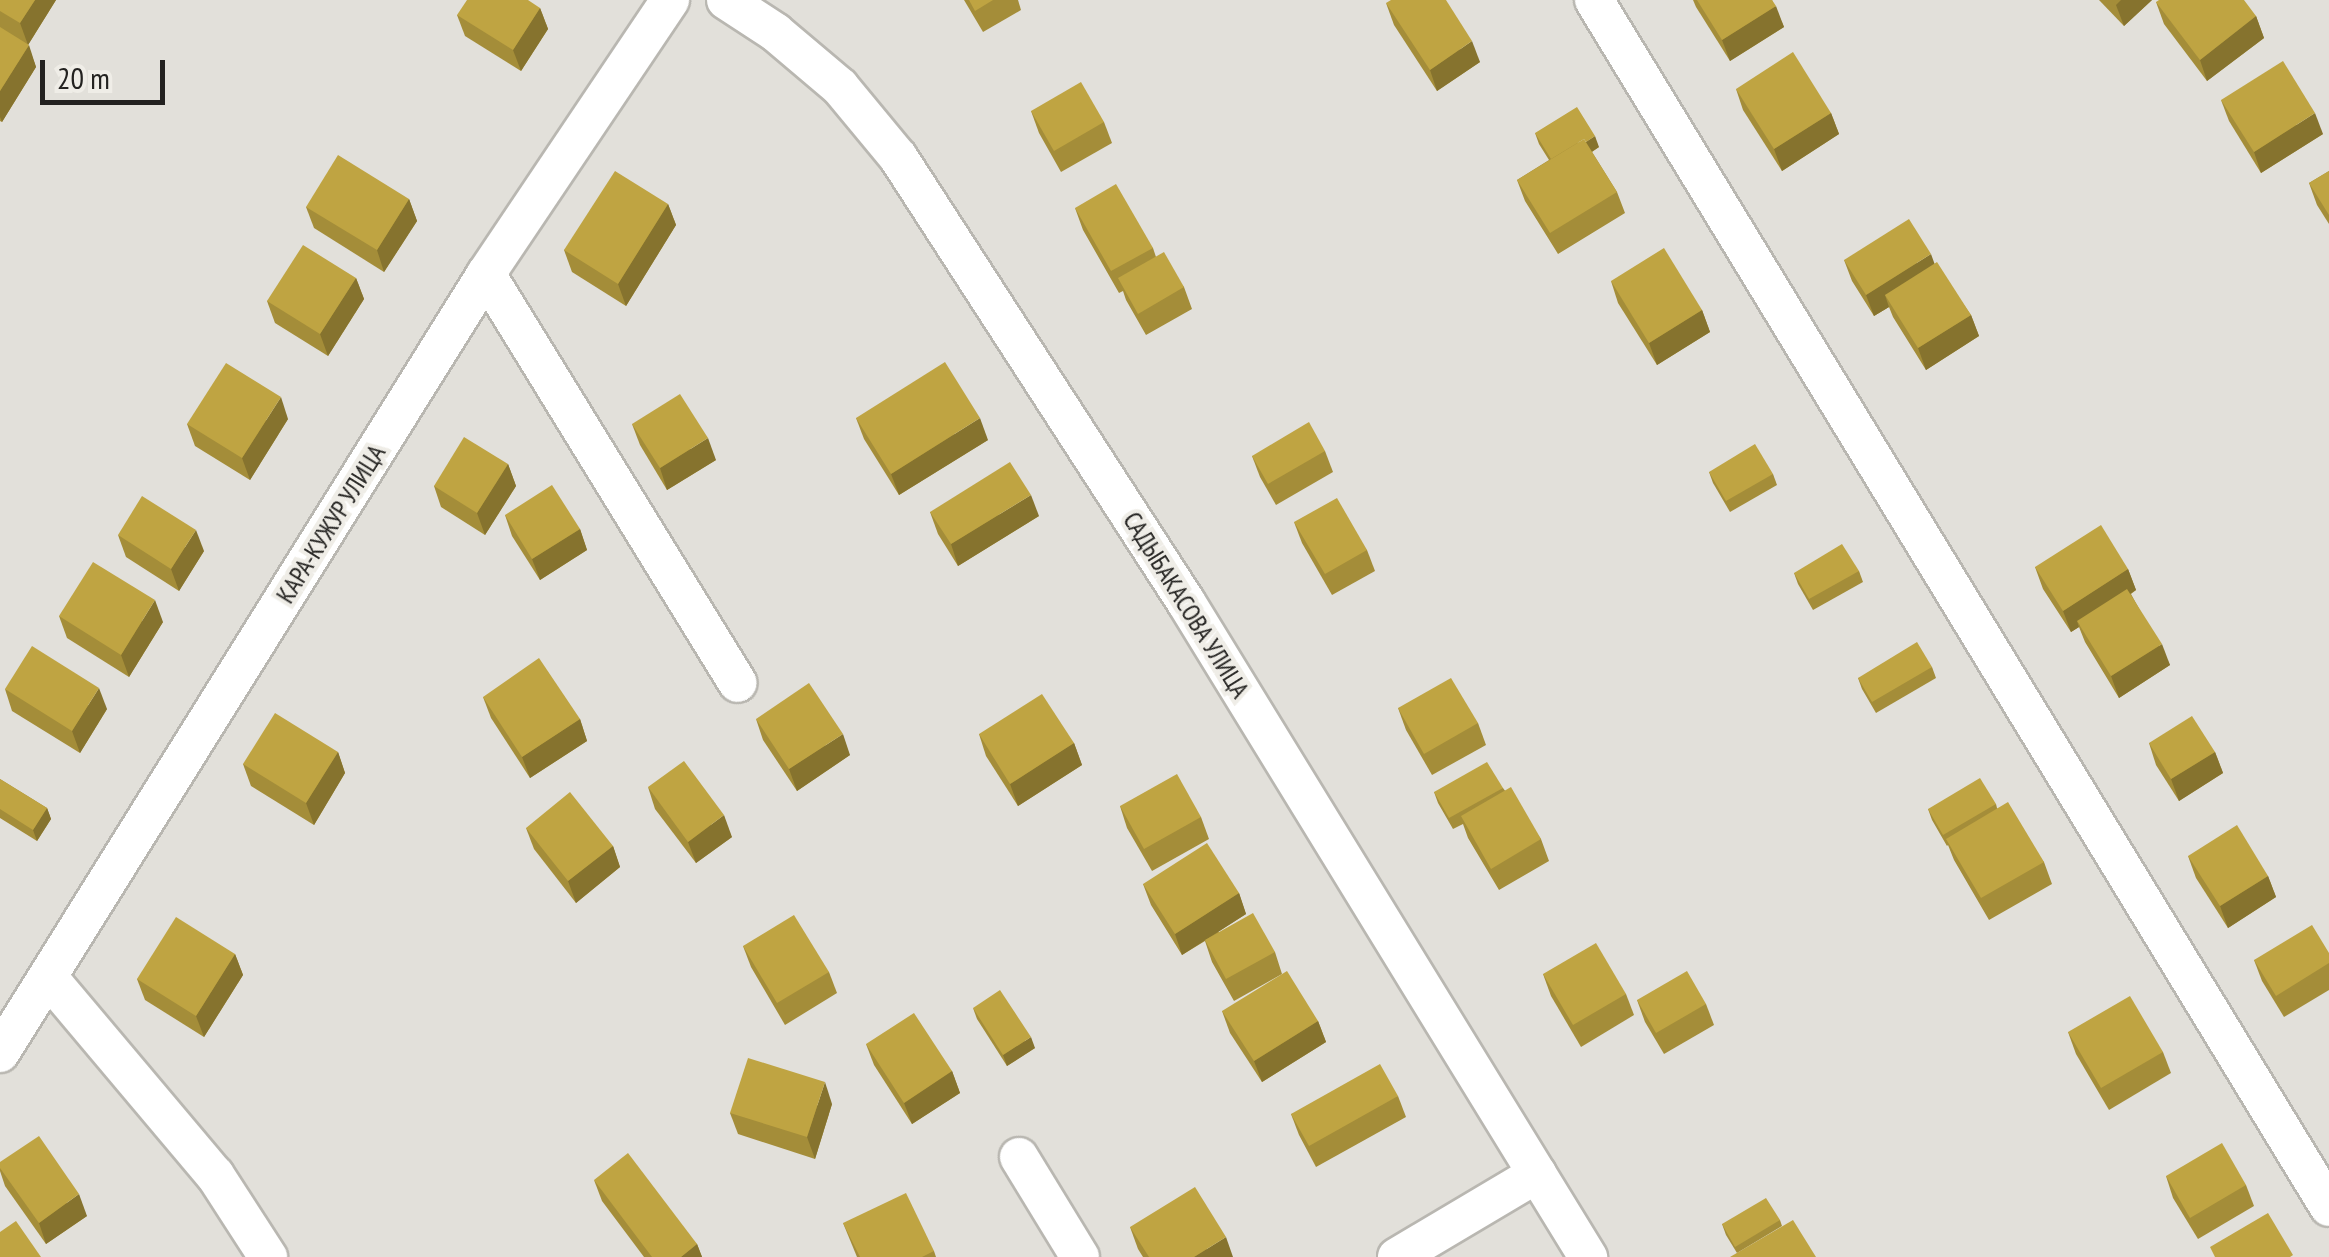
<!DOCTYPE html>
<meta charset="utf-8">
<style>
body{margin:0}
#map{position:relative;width:2329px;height:1257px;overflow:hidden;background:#e2e0da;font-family:"PT Sans Narrow",sans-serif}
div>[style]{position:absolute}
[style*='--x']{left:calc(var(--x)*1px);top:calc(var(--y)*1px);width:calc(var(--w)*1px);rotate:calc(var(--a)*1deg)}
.roads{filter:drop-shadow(2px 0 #b9b7b1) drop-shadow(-2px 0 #b9b7b1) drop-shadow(0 2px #b9b7b1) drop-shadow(0 -2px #b9b7b1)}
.minor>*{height:38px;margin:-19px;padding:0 19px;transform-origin:19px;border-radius:19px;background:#fff}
.wall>*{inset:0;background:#a48d39}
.shaded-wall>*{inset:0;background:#86732e}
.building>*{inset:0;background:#bfa442}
span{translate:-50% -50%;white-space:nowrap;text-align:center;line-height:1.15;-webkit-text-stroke:8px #efede7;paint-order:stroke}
.street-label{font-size:25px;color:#232220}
.scale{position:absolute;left:40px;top:60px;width:125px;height:45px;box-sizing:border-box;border:5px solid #232220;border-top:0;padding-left:12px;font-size:30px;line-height:35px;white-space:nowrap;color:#232220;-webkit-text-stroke:8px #efede7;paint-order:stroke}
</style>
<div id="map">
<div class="roads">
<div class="minor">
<i style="--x:726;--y:0;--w:59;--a:33.1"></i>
<i style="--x:775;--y:32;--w:85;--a:40.2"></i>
<i style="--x:840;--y:87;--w:91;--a:50.4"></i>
<i style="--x:898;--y:157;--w:530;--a:57.09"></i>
<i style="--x:1186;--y:602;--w:769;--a:58.46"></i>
<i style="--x:1594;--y:0;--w:1413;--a:58.66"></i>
<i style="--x:486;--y:274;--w:480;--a:58.4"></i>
<i style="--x:48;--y:977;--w:259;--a:49.9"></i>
<i style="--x:215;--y:1175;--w:98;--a:57.1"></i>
<i style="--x:0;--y:1053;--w:918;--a:-58.04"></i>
<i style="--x:486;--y:274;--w:330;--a:-56.1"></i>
<i style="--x:1019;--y:1157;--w:117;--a:58.6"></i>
<i style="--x:1397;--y:1257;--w:163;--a:-30.7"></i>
</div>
</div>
<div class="wall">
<i style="clip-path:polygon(0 0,56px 0,28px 45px,36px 67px,2px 122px,0 121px)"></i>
<i style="clip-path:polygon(964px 0,1018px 0,1021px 10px,983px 32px)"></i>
<i style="clip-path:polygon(1693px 0,1772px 0,1784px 27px,1730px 61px,1696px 7px)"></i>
<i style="clip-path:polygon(2099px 0,2152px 0,2124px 26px)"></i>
<i style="clip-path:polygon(2156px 2px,2256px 16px,2264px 38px,2207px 81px,2164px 24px)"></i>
<i style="clip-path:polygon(1386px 3px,1480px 62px,1437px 91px,1394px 25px)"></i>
<i style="clip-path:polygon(540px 8px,548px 29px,521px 71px,465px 36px,457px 15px)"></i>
<i style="clip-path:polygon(1736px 89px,1831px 113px,1839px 134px,1782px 171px,1743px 110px)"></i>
<i style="clip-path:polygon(2221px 100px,2323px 134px,2261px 173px,2229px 121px)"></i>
<i style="clip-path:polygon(1031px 111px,1104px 122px,1112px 143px,1061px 172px,1039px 133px)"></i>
<i style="clip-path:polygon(1535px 133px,1599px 147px,1592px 152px,1617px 192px,1625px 213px,1558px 254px,1525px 201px,1517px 180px,1549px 160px,1539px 144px)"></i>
<i style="clip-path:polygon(2329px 171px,2329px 224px,2317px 205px,2309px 183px)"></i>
<i style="clip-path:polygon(409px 199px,417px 221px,384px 272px,314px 228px,306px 207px)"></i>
<i style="clip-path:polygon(668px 204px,676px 225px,626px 306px,572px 272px,564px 250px)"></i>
<i style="clip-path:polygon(1075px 208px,1153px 248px,1156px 257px,1184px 287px,1192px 309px,1146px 335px,1126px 300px,1123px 291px,1119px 293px,1083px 230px)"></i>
<i style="clip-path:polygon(1844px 260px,1935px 264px,1971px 315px,1979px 336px,1926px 370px,1893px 317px,1889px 307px,1874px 316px,1852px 281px)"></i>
<i style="clip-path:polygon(356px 278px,364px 299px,328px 356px,275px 323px,267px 301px)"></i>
<i style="clip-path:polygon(1611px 281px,1702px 310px,1710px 332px,1657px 365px,1618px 303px)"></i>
<i style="clip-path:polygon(856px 418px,988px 440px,899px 495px,864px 439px)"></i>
<i style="clip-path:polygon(288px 419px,250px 480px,195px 446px,187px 424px)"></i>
<i style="clip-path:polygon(632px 424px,716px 460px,667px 490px,640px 445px)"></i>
<i style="clip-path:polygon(1325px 451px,1333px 472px,1276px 505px,1260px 477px,1252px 456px)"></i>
<i style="clip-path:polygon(508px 464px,516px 486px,485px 535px,441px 507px,434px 486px)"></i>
<i style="clip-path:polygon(1709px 472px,1773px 474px,1777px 485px,1730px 512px,1713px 483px)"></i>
<i style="clip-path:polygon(930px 512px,1039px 516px,958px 566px,938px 534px)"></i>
<i style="clip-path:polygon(505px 515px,580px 529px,587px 550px,540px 580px,512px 536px)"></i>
<i style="clip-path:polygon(1294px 522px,1367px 550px,1375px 571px,1332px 595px,1302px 543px)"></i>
<i style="clip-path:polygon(118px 535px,204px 551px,179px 591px,126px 557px)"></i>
<i style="clip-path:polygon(2035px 567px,2128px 569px,2136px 590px,2131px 594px,2170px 665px,2119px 698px,2085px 642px,2079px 627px,2071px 632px,2043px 589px)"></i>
<i style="clip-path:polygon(1859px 571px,1863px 582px,1813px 610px,1798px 584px,1794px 573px)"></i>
<i style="clip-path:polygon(59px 616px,163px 622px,129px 677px,67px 638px)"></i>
<i style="clip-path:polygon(1932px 667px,1936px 678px,1876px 713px,1862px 689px,1858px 678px)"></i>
<i style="clip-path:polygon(5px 689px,107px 709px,80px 753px,12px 711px)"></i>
<i style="clip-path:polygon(483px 697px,580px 719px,587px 741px,530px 778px,491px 718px)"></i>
<i style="clip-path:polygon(1398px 708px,1478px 723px,1486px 745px,1432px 775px,1406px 730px)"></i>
<i style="clip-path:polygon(756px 719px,850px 755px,797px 791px,763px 740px)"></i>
<i style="clip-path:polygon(979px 734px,1074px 743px,1082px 765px,1018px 806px,986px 756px)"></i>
<i style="clip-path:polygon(2149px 743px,2215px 752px,2223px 773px,2179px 801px,2156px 765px)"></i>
<i style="clip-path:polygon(338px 752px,345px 773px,314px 825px,251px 786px,243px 764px)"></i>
<i style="clip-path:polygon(0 779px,47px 808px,51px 819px,37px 841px,0 818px)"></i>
<i style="clip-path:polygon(648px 787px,732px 837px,696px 863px,655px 809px)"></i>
<i style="clip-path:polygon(1503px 788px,1541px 839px,1549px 861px,1499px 890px,1468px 838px,1463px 824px,1453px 829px,1438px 803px,1434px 792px)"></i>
<i style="clip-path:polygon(1996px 804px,1997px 808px,2044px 862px,2052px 884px,1989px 920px,1954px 860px,1948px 845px,1947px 846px,1932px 820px,1928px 809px)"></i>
<i style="clip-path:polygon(1120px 806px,1201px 817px,1209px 839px,1152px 871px,1127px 828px)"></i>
<i style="clip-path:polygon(526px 828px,613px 846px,620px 867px,576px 903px,534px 849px)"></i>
<i style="clip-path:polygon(2188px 856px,2268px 876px,2276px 897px,2228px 928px,2196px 878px)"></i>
<i style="clip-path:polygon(1143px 884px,1239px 893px,1246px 914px,1218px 932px,1275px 952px,1282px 974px,1234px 1001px,1212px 962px,1205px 941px,1182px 955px,1151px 905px)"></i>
<i style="clip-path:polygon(743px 946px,829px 972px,837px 993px,785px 1025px,751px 967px)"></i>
<i style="clip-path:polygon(2329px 953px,2329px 990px,2284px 1017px,2262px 981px,2254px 960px)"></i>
<i style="clip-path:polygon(235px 954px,243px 975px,204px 1037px,145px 1000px,137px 979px)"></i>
<i style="clip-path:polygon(1543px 974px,1626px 994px,1634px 1015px,1581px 1047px,1551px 996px)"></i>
<i style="clip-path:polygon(1637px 1000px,1706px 1004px,1714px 1025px,1664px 1054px,1645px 1022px)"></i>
<i style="clip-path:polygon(973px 1008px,1035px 1048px,1007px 1066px,977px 1019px)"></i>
<i style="clip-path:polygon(1222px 1011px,1318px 1021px,1326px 1042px,1262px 1082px,1230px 1033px)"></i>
<i style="clip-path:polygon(2068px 1032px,2163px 1052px,2171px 1073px,2109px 1110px,2076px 1054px)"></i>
<i style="clip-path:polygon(866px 1044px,952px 1071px,960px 1093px,912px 1124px,874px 1065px)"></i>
<i style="clip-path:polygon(1398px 1096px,1406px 1117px,1316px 1167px,1299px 1135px,1291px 1114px)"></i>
<i style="clip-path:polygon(832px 1104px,815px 1159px,738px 1134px,730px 1113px)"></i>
<i style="clip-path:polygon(0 1162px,87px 1216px,46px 1244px,5px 1186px,0 1171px)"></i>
<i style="clip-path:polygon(2166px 1176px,2246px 1185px,2254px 1206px,2198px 1239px,2173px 1198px)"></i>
<i style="clip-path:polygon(594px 1180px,697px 1244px,702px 1257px,644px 1257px,602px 1201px)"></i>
<i style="clip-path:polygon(1780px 1220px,1782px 1226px,1737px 1253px,1726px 1235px,1722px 1224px)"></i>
<i style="clip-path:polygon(843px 1223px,934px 1251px,936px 1257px,857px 1257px)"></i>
<i style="clip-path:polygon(1130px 1227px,1233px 1257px,1143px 1257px,1138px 1249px)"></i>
</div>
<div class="shaded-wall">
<i style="clip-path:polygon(35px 0,56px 0,28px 45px,20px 23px)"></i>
<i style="clip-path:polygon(2121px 0,2152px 0,2124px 26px,2116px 5px)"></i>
<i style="clip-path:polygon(1776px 6px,1784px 27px,1730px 61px,1722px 40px)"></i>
<i style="clip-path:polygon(540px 8px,548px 29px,521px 71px,513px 50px)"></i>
<i style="clip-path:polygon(2256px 16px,2264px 38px,2207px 81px,2200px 60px)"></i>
<i style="clip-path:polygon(1472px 41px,1480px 62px,1437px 91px,1430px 70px)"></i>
<i style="clip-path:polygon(29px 45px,36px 67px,2px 122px,0 117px,0 91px)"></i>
<i style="clip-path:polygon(1831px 113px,1839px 134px,1782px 171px,1774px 149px)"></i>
<i style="clip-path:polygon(2315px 113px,2323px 134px,2261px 173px,2254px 152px)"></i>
<i style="clip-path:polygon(1595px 136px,1599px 147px,1557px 174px,1553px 163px)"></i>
<i style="clip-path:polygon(409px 199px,417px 221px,384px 272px,377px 250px)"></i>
<i style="clip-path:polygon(668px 204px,676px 225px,626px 306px,618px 284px)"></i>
<i style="clip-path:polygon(1931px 254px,1939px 276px,1885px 295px,1889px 307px,1874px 316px,1866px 295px)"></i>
<i style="clip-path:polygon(356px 278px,364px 299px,328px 356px,320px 334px)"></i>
<i style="clip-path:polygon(1702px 310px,1710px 332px,1657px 365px,1649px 343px)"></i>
<i style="clip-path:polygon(1971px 315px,1979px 336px,1926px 370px,1918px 348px)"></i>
<i style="clip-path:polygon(281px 397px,288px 419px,250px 480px,242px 458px)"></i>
<i style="clip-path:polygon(980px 418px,988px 440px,899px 495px,891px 474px)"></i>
<i style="clip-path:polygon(708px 438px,716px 460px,667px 490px,660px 468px)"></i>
<i style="clip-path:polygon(508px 464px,516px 486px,485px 535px,477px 513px)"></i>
<i style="clip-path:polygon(1031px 495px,1039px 516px,958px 566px,951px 544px)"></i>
<i style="clip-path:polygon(580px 529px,587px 550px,540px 580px,532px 559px)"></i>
<i style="clip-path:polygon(196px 530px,204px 551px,179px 591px,171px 569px)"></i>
<i style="clip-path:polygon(2128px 569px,2136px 590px,2080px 626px,2077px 621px,2079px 627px,2071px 632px,2063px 611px)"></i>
<i style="clip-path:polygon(155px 600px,163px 622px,129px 677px,121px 655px)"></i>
<i style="clip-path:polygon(2162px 644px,2170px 665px,2119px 698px,2111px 676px)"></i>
<i style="clip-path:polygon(99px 688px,107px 709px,80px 753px,72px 731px)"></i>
<i style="clip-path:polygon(580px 719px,587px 741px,530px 778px,522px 757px)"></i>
<i style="clip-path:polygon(843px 734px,850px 755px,797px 791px,789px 769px)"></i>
<i style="clip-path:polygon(1074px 743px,1082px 765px,1018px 806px,1010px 784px)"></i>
<i style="clip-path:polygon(338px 752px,345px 773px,314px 825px,306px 803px)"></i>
<i style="clip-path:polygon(2215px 752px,2223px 773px,2179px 801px,2171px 779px)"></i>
<i style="clip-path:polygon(47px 808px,51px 819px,37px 841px,33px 830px)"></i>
<i style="clip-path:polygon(724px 815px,732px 837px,696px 863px,688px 842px)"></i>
<i style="clip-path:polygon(613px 846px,620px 867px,576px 903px,568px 881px)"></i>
<i style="clip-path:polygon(2268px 876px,2276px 897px,2228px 928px,2220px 906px)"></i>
<i style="clip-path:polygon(1239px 893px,1246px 914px,1182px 955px,1175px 934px)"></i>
<i style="clip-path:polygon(235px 954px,243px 975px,204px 1037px,196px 1016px)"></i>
<i style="clip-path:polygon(1318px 1021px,1326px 1042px,1262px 1082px,1254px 1061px)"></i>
<i style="clip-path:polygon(1031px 1037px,1035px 1048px,1007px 1066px,1003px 1055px)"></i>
<i style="clip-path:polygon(952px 1071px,960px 1093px,912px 1124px,904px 1103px)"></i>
<i style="clip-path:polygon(825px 1082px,832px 1104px,815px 1159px,807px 1137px)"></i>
<i style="clip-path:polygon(79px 1194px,87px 1216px,46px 1244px,39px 1223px)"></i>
<i style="clip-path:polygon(1226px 1237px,1233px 1257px,1194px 1257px)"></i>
<i style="clip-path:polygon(697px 1244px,702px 1257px,681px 1257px)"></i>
</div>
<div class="building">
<i style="clip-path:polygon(0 0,35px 0,20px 23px,0 11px)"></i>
<i style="clip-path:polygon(467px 0,528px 0,540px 8px,513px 50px,457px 15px)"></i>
<i style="clip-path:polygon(969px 0,993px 0,975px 11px)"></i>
<i style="clip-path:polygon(1391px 0,1446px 0,1472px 41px,1430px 70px,1386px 3px)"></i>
<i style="clip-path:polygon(1697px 0,1772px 0,1776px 6px,1722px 40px)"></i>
<i style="clip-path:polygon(2159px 0,2244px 0,2256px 16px,2200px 60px,2156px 2px)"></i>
<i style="clip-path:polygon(0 27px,29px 45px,0 91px)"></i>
<i style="clip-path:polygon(1793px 52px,1831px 113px,1774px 149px,1736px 89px)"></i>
<i style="clip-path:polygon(2283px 61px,2315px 113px,2254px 152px,2221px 100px)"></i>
<i style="clip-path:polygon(1081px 82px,1104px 122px,1054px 151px,1031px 111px)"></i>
<i style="clip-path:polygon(1577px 107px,1595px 136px,1586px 142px,1584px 139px,1551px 159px,1535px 133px)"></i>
<i style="clip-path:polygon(1584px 139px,1617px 192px,1550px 233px,1517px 180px)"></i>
<i style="clip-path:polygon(338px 155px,409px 199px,377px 250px,306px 207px)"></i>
<i style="clip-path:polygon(615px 171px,668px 204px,618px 284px,564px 250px)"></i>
<i style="clip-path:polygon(2329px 171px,2329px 215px,2309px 183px)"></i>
<i style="clip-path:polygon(1116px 184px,1153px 248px,1111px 271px,1075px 208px)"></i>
<i style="clip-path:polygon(1909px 219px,1931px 254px,1866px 295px,1844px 260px)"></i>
<i style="clip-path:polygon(303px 245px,356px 278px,320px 334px,267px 301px)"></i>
<i style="clip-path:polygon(1664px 248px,1702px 310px,1649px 343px,1611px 281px)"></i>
<i style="clip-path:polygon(1164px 252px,1184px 287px,1138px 314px,1118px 278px)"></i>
<i style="clip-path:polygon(1937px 262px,1971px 315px,1918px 348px,1885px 295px)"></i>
<i style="clip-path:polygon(945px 362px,980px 418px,891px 474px,856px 418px)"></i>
<i style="clip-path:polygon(226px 363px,281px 397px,242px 458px,187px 424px)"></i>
<i style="clip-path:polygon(680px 394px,708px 438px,660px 468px,632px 424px)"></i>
<i style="clip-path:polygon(1309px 422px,1325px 451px,1268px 484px,1252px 456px)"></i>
<i style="clip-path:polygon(464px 437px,508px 464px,477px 513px,434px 486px)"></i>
<i style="clip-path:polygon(1755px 444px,1773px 474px,1726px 501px,1709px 472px)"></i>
<i style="clip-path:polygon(1010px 462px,1031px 495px,951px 544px,930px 512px)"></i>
<i style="clip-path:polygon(552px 485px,580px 529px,532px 559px,505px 515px)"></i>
<i style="clip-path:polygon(142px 496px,196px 530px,171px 569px,118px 535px)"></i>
<i style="clip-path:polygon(1337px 498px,1367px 550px,1325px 574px,1294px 522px)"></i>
<i style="clip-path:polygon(2101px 525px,2128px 569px,2063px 611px,2035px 567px)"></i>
<i style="clip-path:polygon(1842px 544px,1859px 571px,1809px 599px,1794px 573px)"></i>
<i style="clip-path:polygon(93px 562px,155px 600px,121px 655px,59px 616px)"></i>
<i style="clip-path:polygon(2127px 589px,2162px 644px,2111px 676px,2077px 621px)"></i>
<i style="clip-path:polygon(1917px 642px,1932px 667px,1872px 702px,1858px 678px)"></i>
<i style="clip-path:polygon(32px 646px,99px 688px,72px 731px,5px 689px)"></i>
<i style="clip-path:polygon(539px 658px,580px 719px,522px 757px,483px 697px)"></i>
<i style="clip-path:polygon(1451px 678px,1478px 723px,1424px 754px,1398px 708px)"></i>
<i style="clip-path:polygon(809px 683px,843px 734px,789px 769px,756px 719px)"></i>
<i style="clip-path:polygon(1042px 694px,1074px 743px,1010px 784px,979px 734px)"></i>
<i style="clip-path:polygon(275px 713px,338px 752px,306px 803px,243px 764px)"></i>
<i style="clip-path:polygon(2192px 716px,2215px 752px,2171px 779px,2149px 743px)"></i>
<i style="clip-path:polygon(684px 761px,724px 815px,688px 842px,648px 787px)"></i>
<i style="clip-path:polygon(1487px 762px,1503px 788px,1449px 818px,1434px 792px)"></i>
<i style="clip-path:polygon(1177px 774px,1201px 817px,1144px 849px,1120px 806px)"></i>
<i style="clip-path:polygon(1980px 778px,1996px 804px,1943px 835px,1928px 809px)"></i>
<i style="clip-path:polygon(0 779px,47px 808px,33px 830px,0 809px)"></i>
<i style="clip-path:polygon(1511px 787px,1541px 839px,1491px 869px,1461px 816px)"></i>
<i style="clip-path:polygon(570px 792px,613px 846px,568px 881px,526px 828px)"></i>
<i style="clip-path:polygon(2008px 802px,2044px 862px,1981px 898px,1946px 839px)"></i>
<i style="clip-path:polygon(2237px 825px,2268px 876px,2220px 906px,2188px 856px)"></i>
<i style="clip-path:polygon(1207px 843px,1239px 893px,1175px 934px,1143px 884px)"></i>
<i style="clip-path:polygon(1253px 913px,1275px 952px,1226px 979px,1205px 940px)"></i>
<i style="clip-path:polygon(794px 915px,829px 972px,777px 1003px,743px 946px)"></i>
<i style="clip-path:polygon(176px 917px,235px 954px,196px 1016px,137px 979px)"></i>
<i style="clip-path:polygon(2312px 925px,2329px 953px,2329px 963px,2276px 996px,2254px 960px)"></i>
<i style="clip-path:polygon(1596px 943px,1626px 994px,1573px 1025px,1543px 974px)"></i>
<i style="clip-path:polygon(1287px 971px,1318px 1021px,1254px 1061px,1222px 1011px)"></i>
<i style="clip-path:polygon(1687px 971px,1706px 1004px,1656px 1033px,1637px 1000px)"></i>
<i style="clip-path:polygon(1000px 990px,1031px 1037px,1003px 1055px,973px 1008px)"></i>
<i style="clip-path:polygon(2130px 996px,2163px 1052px,2101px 1088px,2068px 1032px)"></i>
<i style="clip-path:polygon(914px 1013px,952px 1071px,904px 1103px,866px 1044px)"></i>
<i style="clip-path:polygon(748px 1058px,825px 1082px,807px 1137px,730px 1113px)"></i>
<i style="clip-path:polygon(1380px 1064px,1398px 1096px,1309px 1146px,1291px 1114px)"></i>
<i style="clip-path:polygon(39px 1136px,79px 1194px,39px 1223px,0 1168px,0 1162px)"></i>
<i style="clip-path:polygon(2222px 1143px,2246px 1185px,2190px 1218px,2166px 1176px)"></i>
<i style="clip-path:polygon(628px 1153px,697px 1244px,681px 1257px,652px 1257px,594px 1180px)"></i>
<i style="clip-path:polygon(1195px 1187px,1226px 1237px,1194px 1257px,1149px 1257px,1130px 1227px)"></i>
<i style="clip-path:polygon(906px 1193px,934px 1251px,922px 1257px,860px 1257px,843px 1223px)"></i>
<i style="clip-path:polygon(1766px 1198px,1780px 1220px,1735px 1247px,1722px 1224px)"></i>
<i style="clip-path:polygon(2268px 1213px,2293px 1255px,2290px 1257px,2215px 1257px,2210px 1247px)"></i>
<i style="clip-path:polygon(1793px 1220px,1816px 1257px,1730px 1257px)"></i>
<i style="clip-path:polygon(16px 1221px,41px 1257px,0 1257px,0 1232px)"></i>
</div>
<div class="street-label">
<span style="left:331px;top:524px;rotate:-58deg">КАРА-КУЖУР УЛИЦА</span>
<span style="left:1186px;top:605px;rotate:58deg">САДЫБАКАСОВА УЛИЦА</span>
</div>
<div class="scale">20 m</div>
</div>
